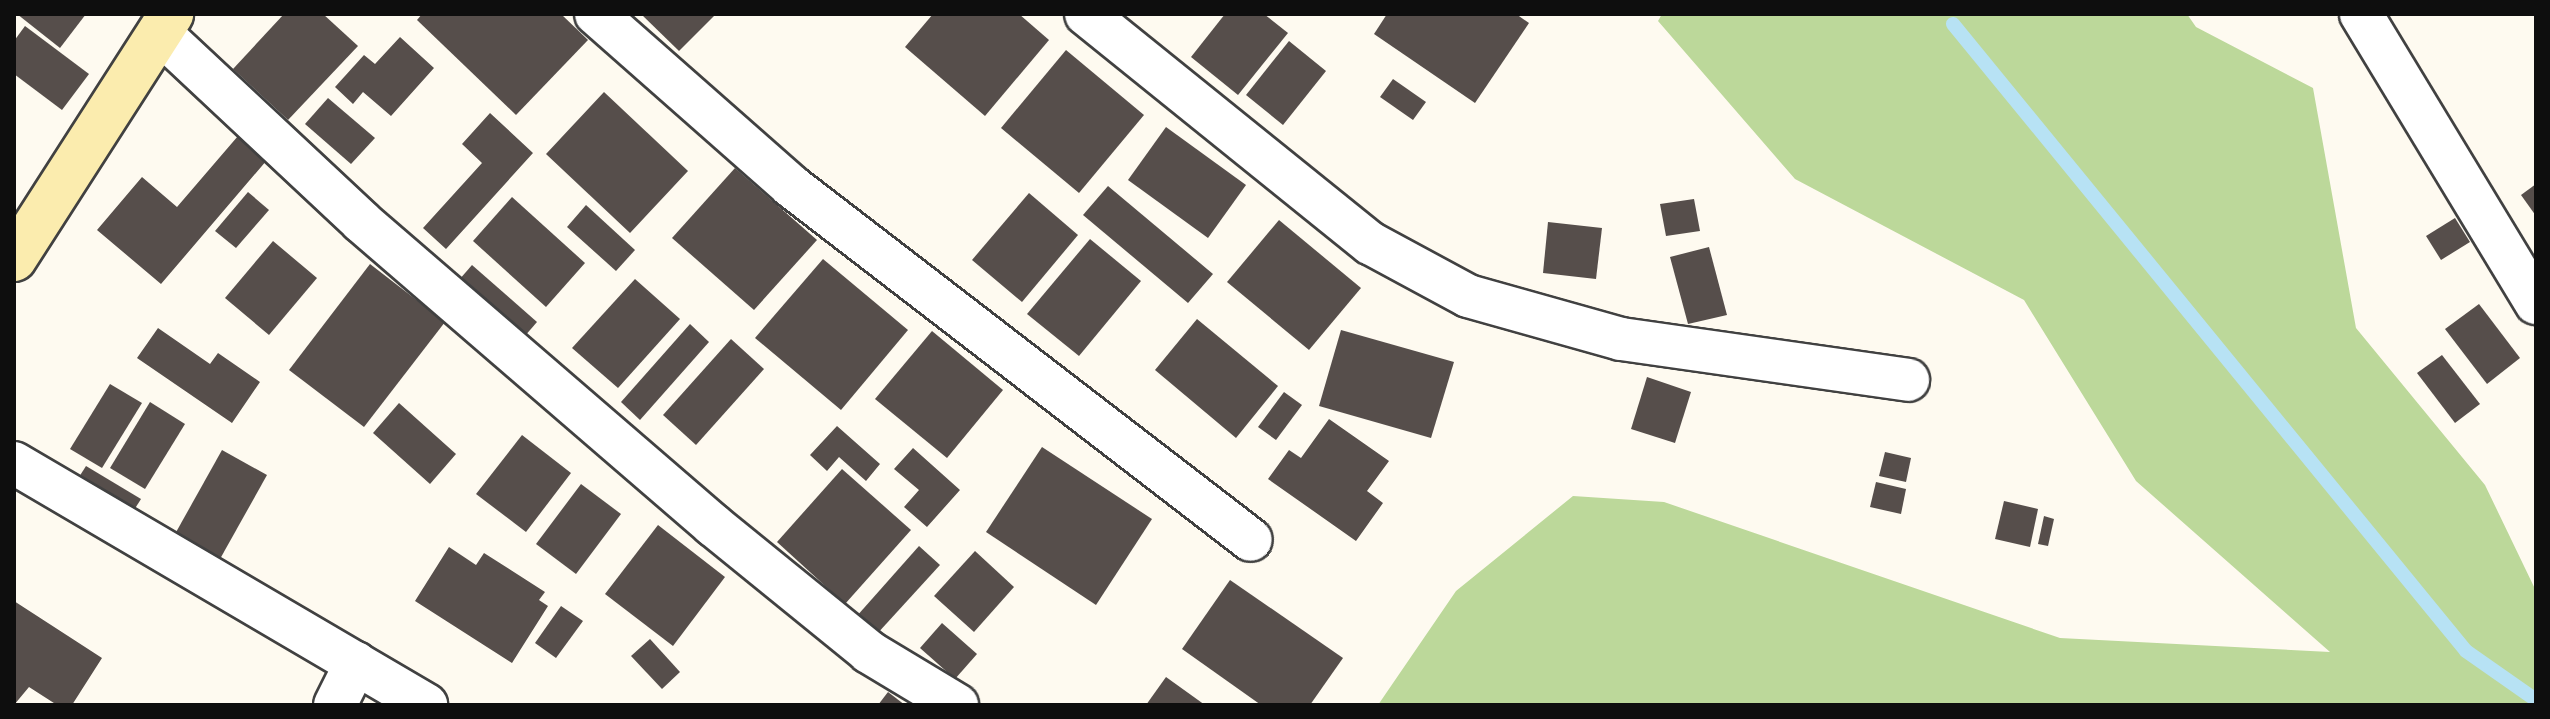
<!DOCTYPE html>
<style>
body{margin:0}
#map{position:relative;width:2550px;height:719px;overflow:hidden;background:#fefaf0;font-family:"PT Serif",serif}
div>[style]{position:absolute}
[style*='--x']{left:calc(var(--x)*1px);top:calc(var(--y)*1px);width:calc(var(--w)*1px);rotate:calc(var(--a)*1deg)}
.forest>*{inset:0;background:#bcd89a}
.stream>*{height:14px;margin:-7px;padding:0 7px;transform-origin:7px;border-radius:7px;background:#b7e2f4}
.building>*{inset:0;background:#564e4b}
.roads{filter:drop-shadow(2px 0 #414141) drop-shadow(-2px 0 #414141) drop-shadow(0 2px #414141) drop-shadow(0 -2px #414141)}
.street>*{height:42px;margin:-21px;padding:0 21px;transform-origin:21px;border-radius:21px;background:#fff}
.secondary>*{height:44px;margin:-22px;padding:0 22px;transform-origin:22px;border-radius:22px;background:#fbecae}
span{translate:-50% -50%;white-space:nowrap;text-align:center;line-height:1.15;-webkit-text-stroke:8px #fff;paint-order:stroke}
.frame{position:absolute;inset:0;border:16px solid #0e0e0e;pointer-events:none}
</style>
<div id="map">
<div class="forest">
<i style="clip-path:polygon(1662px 14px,2187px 14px,2196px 27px,2313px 88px,2356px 328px,2485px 485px,2536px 591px,2536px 705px,1378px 705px,1456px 591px,1573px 496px,1664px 502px,2060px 638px,2330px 652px,2136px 481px,2024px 300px,1795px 179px,1658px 21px)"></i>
</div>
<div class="stream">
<i style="--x:1953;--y:24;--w:810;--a:50.71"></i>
<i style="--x:2466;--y:651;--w:85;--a:35"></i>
</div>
<div class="building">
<i style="clip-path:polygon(17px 14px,86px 14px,60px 48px)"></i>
<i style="clip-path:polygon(284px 14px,323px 14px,358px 46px,288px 120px,233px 69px)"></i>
<i style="clip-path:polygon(422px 14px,561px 14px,588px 40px,516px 115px,417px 20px)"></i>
<i style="clip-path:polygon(641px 14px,716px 14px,679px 51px)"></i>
<i style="clip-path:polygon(933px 14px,1019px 14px,1049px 40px,985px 116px,905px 47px)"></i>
<i style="clip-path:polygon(1225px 14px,1264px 14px,1288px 33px,1238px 95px,1191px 57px)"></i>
<i style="clip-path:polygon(1387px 14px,1516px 14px,1529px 23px,1475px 103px,1374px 34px)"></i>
<i style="clip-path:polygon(25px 26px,89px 74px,62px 110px,14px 74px,14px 41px)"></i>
<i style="clip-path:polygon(400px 37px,434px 68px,391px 116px,363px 92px,353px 104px,335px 87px,364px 55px,375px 64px)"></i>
<i style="clip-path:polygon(1289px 41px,1326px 71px,1283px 125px,1246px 95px)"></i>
<i style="clip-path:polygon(1066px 50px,1144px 115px,1079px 193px,1001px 128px)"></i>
<i style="clip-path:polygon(1393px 79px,1426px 102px,1413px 120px,1380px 97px)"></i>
<i style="clip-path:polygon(604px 92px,688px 171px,630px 233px,546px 154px)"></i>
<i style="clip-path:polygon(328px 98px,375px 138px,351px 164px,305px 124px)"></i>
<i style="clip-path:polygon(490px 113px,533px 153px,446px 249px,423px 228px,482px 163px,462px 144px)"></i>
<i style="clip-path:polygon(1166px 127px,1246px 185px,1208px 238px,1128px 180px)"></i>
<i style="clip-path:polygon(238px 136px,267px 160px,161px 284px,97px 230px,142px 177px,177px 207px)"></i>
<i style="clip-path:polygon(735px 168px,817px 240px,754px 310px,672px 238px)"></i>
<i style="clip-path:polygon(2536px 184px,2536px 216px,2521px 195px)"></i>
<i style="clip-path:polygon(1108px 186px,1213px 274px,1188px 303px,1083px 215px)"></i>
<i style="clip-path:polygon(248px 192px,269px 210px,236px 248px,215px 231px)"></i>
<i style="clip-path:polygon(1029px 193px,1078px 235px,1022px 302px,972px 260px)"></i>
<i style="clip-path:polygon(512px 197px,585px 263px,546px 307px,473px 241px)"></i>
<i style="clip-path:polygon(1694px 199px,1700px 231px,1666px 236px,1660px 204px)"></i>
<i style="clip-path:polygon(586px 205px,635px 250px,616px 271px,567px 227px)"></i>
<i style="clip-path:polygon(2455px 218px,2470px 242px,2441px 260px,2426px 236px)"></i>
<i style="clip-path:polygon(1279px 220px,1361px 288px,1309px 350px,1227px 282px)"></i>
<i style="clip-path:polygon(1548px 222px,1602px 228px,1596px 279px,1543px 273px)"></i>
<i style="clip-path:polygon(1090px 239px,1141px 281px,1079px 356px,1027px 314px)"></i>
<i style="clip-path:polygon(273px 241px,317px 278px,269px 335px,225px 298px)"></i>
<i style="clip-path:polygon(1709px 247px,1727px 315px,1688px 324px,1670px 257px)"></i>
<i style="clip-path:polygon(823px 259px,908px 330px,841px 410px,755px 338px)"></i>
<i style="clip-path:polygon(370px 264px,445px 322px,364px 427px,289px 370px)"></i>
<i style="clip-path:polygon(472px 265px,537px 322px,524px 337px,459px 280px)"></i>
<i style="clip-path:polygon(635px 279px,680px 319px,618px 388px,572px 348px)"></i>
<i style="clip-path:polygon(2479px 304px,2520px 358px,2487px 384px,2445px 329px)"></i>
<i style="clip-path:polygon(1197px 319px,1278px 386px,1236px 438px,1155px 370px)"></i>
<i style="clip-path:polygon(690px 324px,709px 342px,640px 420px,621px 402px)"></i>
<i style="clip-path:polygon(158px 328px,210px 364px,218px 353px,260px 382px,232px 423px,137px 358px)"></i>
<i style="clip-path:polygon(1341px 330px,1454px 362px,1431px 438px,1319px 406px)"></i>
<i style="clip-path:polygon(932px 331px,1003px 390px,947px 458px,875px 399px)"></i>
<i style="clip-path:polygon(731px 339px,764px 369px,696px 445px,663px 415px)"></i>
<i style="clip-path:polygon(2442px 355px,2480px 404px,2455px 423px,2417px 373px)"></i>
<i style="clip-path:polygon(1647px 377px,1691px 392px,1675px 443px,1631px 429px)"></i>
<i style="clip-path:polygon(110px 384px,142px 403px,102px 468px,70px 449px)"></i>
<i style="clip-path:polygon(1284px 392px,1302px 405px,1276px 440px,1258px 427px)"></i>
<i style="clip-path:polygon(150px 402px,185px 424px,145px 489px,110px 468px)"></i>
<i style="clip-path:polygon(399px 403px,456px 454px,430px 484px,373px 433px)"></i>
<i style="clip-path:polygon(1329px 419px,1389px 461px,1367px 491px,1383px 503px,1356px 541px,1268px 479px,1289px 450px,1301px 458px)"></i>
<i style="clip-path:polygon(837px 426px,880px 464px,866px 481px,839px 457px,827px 471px,810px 455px)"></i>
<i style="clip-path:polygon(522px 435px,571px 473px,526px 532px,476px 494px)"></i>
<i style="clip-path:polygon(1042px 447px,1152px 519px,1096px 605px,986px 532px)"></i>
<i style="clip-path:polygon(913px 448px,960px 490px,927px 527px,904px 507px,919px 490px,894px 469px)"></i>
<i style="clip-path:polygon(222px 450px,267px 475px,220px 559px,175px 534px)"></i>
<i style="clip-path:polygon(1885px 452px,1911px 458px,1906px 482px,1879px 476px)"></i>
<i style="clip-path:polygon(86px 466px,141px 499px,129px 518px,74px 485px)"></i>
<i style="clip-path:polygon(842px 469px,911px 530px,845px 604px,777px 542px)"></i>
<i style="clip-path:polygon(1876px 482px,1906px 489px,1901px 514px,1870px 507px)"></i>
<i style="clip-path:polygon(581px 484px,621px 514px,576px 574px,536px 544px)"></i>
<i style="clip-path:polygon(2004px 501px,2038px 509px,2030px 547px,1995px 539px)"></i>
<i style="clip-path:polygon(2044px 516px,2054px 519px,2048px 546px,2038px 544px)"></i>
<i style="clip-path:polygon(658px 525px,725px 577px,673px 646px,605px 594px)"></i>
<i style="clip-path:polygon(919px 546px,940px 565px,876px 635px,856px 617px)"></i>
<i style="clip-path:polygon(449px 547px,476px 565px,484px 553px,545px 592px,539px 600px,548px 606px,512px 663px,415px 601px)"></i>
<i style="clip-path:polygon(975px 551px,1014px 587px,974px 632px,934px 596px)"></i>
<i style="clip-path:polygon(1230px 580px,1343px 658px,1310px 705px,1261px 705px,1182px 649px)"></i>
<i style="clip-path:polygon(14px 601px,102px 658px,72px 705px,57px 705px,29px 687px,14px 705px)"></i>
<i style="clip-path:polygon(561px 606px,583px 621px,556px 658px,535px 643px)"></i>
<i style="clip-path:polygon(942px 623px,977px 654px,955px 679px,920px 648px)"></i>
<i style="clip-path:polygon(650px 639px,680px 672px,662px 689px,631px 656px)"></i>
<i style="clip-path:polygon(1166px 677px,1205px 705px,1146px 705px)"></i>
<i style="clip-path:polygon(888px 692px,905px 705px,878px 705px)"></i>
</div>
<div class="roads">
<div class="street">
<i style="--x:596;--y:14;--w:260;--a:41.4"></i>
<i style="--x:791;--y:186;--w:580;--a:37.58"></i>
<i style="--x:1086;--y:14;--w:365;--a:38.9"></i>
<i style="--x:1370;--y:243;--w:111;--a:28.4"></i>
<i style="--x:1468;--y:296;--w:159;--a:15.7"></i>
<i style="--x:1621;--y:339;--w:290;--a:8.1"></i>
<i style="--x:2361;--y:14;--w:338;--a:58.8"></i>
<i style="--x:159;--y:32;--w:278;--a:43.1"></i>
<i style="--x:362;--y:222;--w:464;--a:40.8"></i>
<i style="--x:713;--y:525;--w:201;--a:39.1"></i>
<i style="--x:869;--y:652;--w:103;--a:31.1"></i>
<i style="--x:14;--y:463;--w:478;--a:30.4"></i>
<i style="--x:335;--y:705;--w:47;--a:-63.4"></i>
</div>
<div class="secondary">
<i style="--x:14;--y:259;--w:291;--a:-57.3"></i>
</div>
</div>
<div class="frame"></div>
</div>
